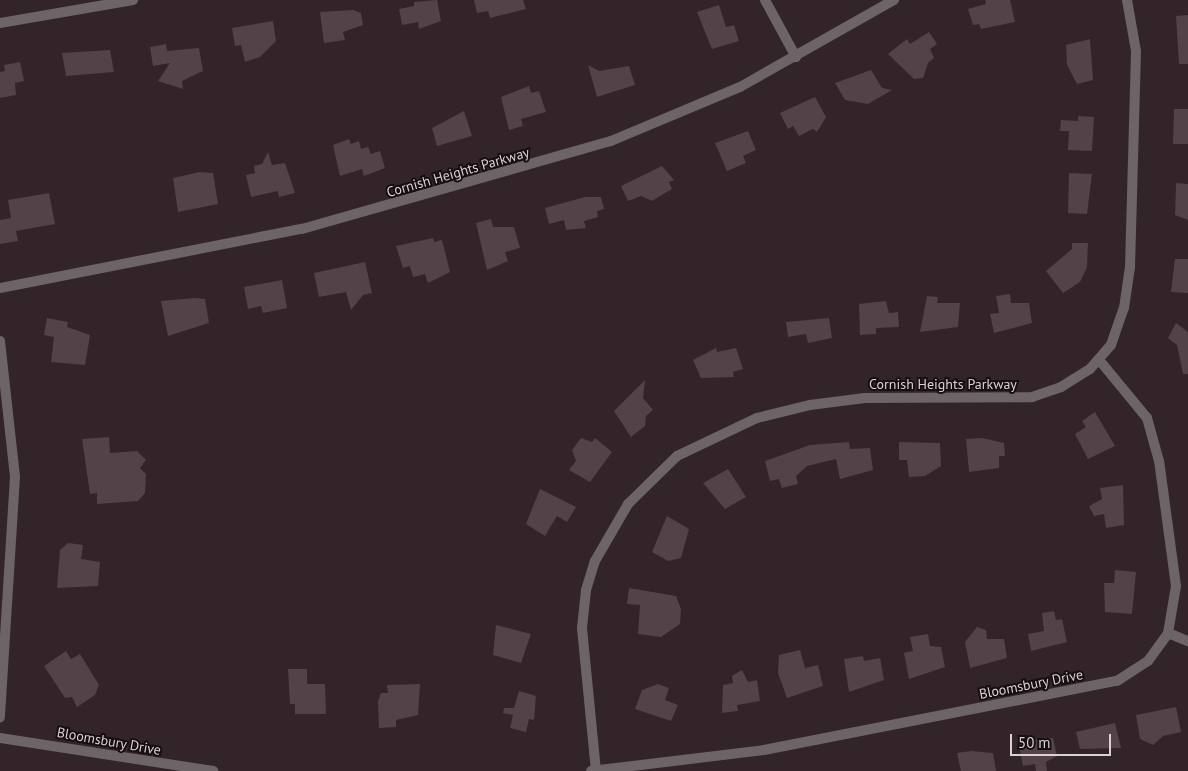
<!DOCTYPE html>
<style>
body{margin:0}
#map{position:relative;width:1188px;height:771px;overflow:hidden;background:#332429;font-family:"PT Sans",sans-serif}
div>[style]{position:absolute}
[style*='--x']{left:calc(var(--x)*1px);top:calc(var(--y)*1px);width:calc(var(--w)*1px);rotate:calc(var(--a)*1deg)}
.building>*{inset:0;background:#534248}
.minor>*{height:10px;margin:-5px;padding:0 5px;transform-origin:5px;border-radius:5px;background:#6c6467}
span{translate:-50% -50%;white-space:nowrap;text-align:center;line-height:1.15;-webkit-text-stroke:4px #160f12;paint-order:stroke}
.street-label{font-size:14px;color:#dbd0d4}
.scale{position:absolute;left:1010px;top:734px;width:101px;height:22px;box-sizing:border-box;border:2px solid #dbd0d4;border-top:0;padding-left:6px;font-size:15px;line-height:18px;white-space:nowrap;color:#dbd0d4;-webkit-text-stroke:4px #160f12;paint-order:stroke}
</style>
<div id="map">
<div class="building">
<i style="clip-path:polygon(437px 0,441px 21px,419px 29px,418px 22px,402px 25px,399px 9px,414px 6px,414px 2px)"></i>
<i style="clip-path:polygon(474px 0,523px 0,526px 9px,490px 18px,488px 11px,477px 13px)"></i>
<i style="clip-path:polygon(985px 0,1010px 0,1015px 22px,981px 29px,979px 24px,973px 25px,968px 9px,986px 4px)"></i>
<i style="clip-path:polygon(719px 5px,726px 27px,734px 25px,739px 41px,712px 49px,697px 12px)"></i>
<i style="clip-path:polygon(353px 10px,361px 13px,363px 25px,343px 32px,345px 40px,324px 43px,320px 12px)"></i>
<i style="clip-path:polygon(1188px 15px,1188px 64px,1179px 64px,1176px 16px)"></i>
<i style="clip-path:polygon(273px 21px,276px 41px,260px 57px,245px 62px,241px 45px,235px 46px,232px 28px)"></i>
<i style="clip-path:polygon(929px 32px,937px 44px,930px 49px,934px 58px,928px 63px,923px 78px,914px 79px,888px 54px,907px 39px,910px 44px)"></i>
<i style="clip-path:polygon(1090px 39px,1093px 80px,1077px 84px,1067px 65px,1066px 45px)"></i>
<i style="clip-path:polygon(166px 44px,167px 51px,199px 48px,203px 71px,182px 81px,183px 89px,158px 81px,170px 63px,153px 66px,150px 47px)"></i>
<i style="clip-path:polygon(110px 50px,114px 72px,66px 76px,62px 53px)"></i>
<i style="clip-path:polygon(20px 62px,24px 81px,15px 83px,16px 95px,0 98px,0 72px,5px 71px,4px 65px)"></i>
<i style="clip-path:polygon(588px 65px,599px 71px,629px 66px,635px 85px,597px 97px)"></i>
<i style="clip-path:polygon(871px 70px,882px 88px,892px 90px,868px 104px,845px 100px,835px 83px)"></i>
<i style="clip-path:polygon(529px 86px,531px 93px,539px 91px,546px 112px,521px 119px,523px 126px,509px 130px,501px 97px)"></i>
<i style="clip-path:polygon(815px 97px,826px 117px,817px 132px,813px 129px,799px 136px,793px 126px,788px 129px,780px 113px)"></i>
<i style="clip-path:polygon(1174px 109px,1188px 109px,1188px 144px,1173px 144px)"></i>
<i style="clip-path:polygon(464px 111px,472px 136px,437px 146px,432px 128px)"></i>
<i style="clip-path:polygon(1078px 116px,1094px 117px,1092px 151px,1068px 150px,1069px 131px,1060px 131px,1061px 120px,1078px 121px)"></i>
<i style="clip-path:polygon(748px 131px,756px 150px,743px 156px,746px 163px,727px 171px,715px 143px)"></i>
<i style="clip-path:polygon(349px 139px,351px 144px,359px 141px,361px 149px,368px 147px,371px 154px,380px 151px,385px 168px,364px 176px,362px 169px,340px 176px,333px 145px)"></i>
<i style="clip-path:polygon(268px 152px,272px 165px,285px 163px,295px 193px,279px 197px,278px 191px,251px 197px,246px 175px,255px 173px,254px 166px,262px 164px)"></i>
<i style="clip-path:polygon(662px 166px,674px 180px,669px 182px,672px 189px,652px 201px,641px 196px,628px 201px,621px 186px)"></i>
<i style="clip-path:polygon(200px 172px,213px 173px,218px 204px,178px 212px,173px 178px)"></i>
<i style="clip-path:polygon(1069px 173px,1092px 174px,1087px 214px,1068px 213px)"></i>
<i style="clip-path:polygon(1176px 183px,1188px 184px,1188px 220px,1175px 215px)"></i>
<i style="clip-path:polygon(49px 193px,55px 224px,16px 231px,18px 241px,0 244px,0 220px,11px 218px,8px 200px)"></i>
<i style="clip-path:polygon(585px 197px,601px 197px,604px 209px,597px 211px,598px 217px,584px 221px,586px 228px,566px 230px,564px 220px,549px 224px,545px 208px)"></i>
<i style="clip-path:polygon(491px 219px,493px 227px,514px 227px,520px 248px,505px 252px,508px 261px,487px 270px,476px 223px)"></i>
<i style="clip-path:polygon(433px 238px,434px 242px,442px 240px,450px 272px,428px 283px,425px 274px,413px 277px,410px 266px,403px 268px,396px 246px)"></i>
<i style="clip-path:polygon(1072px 243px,1088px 243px,1087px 267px,1080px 282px,1063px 293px,1046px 271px,1072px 249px)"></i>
<i style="clip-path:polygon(1175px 259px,1188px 259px,1188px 293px,1171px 292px)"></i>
<i style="clip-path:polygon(365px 262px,372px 293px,363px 295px,351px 310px,346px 292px,319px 297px,314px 273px)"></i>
<i style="clip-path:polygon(282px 280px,287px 308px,263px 313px,261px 306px,248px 309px,244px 287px)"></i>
<i style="clip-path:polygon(1010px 294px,1011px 303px,1029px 303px,1032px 323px,994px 333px,990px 314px,999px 313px,996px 296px)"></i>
<i style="clip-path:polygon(927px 296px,938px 297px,937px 303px,960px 303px,958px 327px,920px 332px)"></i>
<i style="clip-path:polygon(195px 298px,205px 299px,209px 323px,168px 336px,161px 301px)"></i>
<i style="clip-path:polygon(886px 301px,889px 313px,898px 312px,899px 327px,876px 328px,876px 334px,860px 335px,859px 304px)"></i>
<i style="clip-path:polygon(47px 318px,68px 322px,67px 327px,90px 335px,85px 365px,51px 362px,54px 337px,44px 335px)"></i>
<i style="clip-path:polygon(829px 318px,832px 338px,808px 343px,806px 334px,788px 337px,786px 322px)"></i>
<i style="clip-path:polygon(1176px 323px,1188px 332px,1188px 374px,1183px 374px,1177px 345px,1168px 338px)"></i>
<i style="clip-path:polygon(716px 348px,717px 352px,736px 348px,743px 369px,733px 372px,734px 377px,701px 378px,693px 360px)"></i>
<i style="clip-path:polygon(645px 380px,643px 398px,653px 410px,646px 416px,645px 426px,631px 437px,614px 411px)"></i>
<i style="clip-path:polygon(1095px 412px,1115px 446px,1088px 459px,1075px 434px,1086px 427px,1082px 421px)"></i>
<i style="clip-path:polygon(109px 437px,110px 453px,137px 451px,146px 460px,140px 468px,146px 474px,145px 493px,138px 501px,97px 504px,97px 493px,90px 494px,82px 439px)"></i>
<i style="clip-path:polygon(581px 438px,592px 442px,595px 438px,612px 452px,590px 482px,569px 470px,576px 461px,572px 450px)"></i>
<i style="clip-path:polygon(982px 438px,1004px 443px,1005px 456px,999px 456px,999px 468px,969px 472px,966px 439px)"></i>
<i style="clip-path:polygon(849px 442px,850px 449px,870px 448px,873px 470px,840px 479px,836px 459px,807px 466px,796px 476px,798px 484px,782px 488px,779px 479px,770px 481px,765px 461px,810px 445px)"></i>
<i style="clip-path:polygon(899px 442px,940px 443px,941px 466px,925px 476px,909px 477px,907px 460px,899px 460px)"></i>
<i style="clip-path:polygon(728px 469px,746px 497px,725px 509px,703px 483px)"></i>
<i style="clip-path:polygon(1123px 485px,1124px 525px,1106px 528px,1104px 514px,1094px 516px,1089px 506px,1102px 499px,1100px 488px)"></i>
<i style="clip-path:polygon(540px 489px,576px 507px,567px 522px,557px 516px,545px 536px,526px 524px)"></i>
<i style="clip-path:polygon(667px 516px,689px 529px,681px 558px,668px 561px,652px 552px)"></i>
<i style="clip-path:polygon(68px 543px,83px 545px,81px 559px,100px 562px,98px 586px,57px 588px,60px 550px)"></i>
<i style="clip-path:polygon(1115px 570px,1136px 572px,1132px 614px,1105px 612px,1104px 583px,1114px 583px)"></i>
<i style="clip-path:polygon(629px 588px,676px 596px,681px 609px,680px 624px,661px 637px,638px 634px,640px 605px,627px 604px)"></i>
<i style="clip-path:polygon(1054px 611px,1056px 620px,1062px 619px,1067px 642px,1031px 651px,1028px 634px,1044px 631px,1042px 613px)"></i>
<i style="clip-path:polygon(496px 625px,531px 634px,521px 663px,493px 655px)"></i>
<i style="clip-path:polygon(977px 627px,986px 630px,987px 639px,1004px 639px,1007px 658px,970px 668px,965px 642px)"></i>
<i style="clip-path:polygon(928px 634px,930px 646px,941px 647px,945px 667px,909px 679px,904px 653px,913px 651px,910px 637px)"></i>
<i style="clip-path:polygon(800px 650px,805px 668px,818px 665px,823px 686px,787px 698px,778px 673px,779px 655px)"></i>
<i style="clip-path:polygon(66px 651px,71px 659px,80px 654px,99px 685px,95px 695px,77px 707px,72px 697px,65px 698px,44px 666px)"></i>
<i style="clip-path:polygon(863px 656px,864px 661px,880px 658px,884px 680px,849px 692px,844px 659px)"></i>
<i style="clip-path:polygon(288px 669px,307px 669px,307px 684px,325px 684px,326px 714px,295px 714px,295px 704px,290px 704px)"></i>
<i style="clip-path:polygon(742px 670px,748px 682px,757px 680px,760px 701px,737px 705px,738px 711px,722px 713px,723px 685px,733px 683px,732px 676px)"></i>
<i style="clip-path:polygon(420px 684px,418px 715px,396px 720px,396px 727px,379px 728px,378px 701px,381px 693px,388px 693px,387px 685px)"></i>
<i style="clip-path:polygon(658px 684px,669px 688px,665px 700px,678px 705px,671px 721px,635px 709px,642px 690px)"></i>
<i style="clip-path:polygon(519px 691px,536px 696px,534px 720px,529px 719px,526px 732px,510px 728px,513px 715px,503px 713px,504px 708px,514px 708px)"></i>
<i style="clip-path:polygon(1176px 707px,1181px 732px,1163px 736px,1153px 745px,1140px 739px,1136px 715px)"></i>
<i style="clip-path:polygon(1115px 723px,1121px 748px,1080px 749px,1076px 732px)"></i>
<i style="clip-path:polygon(1053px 738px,1057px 756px,1046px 762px,1047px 771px,1036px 771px,1035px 764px,1023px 766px,1018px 741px)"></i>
<i style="clip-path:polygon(971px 751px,993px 753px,996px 771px,961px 771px,957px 753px)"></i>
</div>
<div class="minor">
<i style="--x:765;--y:0;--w:65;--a:61.5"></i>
<i style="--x:0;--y:23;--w:135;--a:-9.8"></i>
<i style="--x:0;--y:288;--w:308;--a:-11.1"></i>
<i style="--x:302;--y:229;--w:321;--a:-15.9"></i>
<i style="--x:611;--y:141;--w:140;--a:-22.7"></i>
<i style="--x:740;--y:87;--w:177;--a:-29.5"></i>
<i style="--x:0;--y:341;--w:137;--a:83.7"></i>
<i style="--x:15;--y:477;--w:241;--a:93.6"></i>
<i style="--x:1168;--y:633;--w:22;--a:22"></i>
<i style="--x:0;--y:738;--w:216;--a:8.8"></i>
<i style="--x:591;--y:771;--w:174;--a:-6.9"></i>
<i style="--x:764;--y:750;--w:360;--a:-11.1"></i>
<i style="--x:1117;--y:681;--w:37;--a:-33"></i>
<i style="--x:1148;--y:661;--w:34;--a:-54"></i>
<i style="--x:1168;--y:633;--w:48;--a:-80.3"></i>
<i style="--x:1176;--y:586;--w:126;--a:-97.7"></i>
<i style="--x:1159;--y:461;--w:45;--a:-105.6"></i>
<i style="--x:1147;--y:418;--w:74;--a:-129.5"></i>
<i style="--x:596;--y:771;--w:144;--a:-95.6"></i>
<i style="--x:582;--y:628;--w:38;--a:-84"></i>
<i style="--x:586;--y:590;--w:30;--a:-73"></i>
<i style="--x:595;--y:561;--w:66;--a:-59.9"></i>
<i style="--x:628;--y:504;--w:69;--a:-44.4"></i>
<i style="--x:677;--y:456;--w:89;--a:-25.4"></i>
<i style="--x:757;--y:418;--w:55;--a:-13.8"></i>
<i style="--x:810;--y:405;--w:55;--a:-7.3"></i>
<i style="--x:865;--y:398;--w:167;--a:-0.3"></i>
<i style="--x:1032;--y:397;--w:31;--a:-19"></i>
<i style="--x:1061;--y:387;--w:34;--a:-32"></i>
<i style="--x:1090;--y:369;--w:32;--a:-49"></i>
<i style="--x:1111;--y:345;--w:39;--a:-71"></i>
<i style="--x:1124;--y:308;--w:41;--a:-81.7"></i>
<i style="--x:1130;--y:267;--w:216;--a:-88.4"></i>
<i style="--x:1136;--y:51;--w:52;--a:-100"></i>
</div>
<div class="street-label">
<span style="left:458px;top:172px;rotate:-16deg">Cornish Heights Parkway</span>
<span style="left:943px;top:384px">Cornish Heights Parkway</span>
<span style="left:1031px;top:684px;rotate:-11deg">Bloomsbury Drive</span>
<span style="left:109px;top:741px;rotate:10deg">Bloomsbury Drive</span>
</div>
<div class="scale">50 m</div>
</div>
